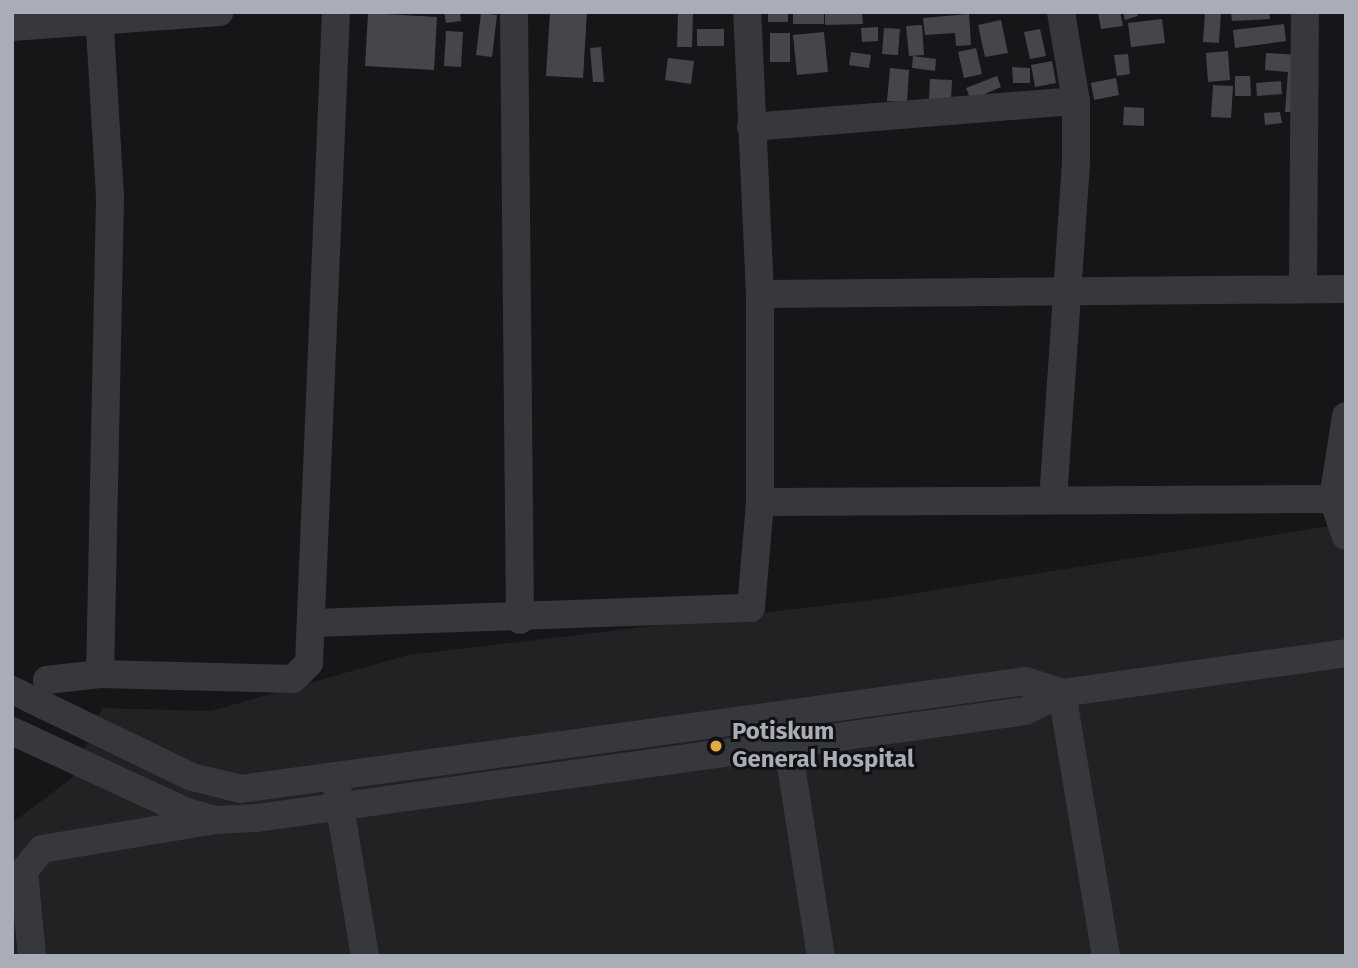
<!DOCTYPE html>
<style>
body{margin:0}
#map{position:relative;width:1358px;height:968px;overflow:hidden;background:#161618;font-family:"Fira Sans",sans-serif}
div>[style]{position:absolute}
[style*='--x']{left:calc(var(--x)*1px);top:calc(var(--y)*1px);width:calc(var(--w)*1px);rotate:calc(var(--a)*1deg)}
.built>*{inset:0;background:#222225}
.building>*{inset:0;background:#45464b}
.minor>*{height:28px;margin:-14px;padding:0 14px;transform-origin:14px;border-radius:14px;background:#37383c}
.dots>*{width:19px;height:19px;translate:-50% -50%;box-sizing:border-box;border:4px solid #111113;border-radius:50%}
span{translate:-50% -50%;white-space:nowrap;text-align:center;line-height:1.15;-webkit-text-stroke:6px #111113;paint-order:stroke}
.poi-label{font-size:24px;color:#a9adb7;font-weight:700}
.left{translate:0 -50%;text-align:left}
.frame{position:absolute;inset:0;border:14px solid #a9adb7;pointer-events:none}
</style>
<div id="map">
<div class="built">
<i style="clip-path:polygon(1336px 525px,1346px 543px,1346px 956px,12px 956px,12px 823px,72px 778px,102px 708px,211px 711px,408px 655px,880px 599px)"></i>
</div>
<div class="building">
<i style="clip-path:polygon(444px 12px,460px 12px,461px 21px,446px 23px)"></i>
<i style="clip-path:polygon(550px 12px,587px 12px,583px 78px,546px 76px)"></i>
<i style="clip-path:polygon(678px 12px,693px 12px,692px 47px,677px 47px)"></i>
<i style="clip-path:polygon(768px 12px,788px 12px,788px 22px,768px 22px)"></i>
<i style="clip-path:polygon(793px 12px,824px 12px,824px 24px,793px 24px)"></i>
<i style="clip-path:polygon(825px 12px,862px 12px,863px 24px,825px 25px)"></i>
<i style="clip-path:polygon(1098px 12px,1120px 12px,1123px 26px,1101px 29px)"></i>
<i style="clip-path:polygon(1123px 12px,1137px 12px,1138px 16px,1125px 20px)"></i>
<i style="clip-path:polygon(1205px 12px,1221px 12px,1219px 43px,1203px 42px)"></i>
<i style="clip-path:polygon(1231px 12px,1269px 12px,1270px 19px,1232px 21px)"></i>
<i style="clip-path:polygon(368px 13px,437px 17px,434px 70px,365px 66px)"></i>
<i style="clip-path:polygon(481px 13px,497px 15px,492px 57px,476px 55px)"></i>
<i style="clip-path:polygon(969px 14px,971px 45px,956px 46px,955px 33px,925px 35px,923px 18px)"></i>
<i style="clip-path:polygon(1162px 19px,1165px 43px,1131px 47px,1128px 23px)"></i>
<i style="clip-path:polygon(1001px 20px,1008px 53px,985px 57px,978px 25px)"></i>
<i style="clip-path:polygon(1284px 24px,1286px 41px,1235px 48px,1233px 30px)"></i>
<i style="clip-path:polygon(922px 25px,924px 55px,909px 56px,906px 26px)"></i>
<i style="clip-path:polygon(878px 27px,878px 41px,862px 42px,861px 28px)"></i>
<i style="clip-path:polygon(884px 28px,900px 29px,898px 55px,882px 54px)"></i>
<i style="clip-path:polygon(697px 29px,724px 29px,724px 46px,697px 46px)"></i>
<i style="clip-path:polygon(1040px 29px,1046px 56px,1030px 59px,1024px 32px)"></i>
<i style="clip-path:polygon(446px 31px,463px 32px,461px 67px,444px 66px)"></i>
<i style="clip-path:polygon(824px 32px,828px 72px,797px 75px,793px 35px)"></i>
<i style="clip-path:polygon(770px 33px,790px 33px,790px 62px,770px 62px)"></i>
<i style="clip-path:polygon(601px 47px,604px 82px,593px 82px,590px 48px)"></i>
<i style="clip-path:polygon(976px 48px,982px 74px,964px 78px,958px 52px)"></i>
<i style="clip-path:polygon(1228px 51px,1230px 80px,1208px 82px,1206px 53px)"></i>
<i style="clip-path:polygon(851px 52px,871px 55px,869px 68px,849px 65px)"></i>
<i style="clip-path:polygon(1266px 53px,1301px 55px,1297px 112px,1285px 112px,1288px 72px,1265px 70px)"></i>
<i style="clip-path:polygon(1128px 54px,1130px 74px,1117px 76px,1114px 55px)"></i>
<i style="clip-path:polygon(913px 56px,936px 59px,935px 71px,912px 68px)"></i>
<i style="clip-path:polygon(668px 58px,694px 61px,691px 84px,665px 80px)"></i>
<i style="clip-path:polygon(1052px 61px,1056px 83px,1035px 87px,1031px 65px)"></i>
<i style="clip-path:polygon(1012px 67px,1030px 68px,1030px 83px,1013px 83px)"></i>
<i style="clip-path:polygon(890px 68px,909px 70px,907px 102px,887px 101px)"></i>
<i style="clip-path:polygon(997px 76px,1001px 87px,971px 100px,966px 88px)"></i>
<i style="clip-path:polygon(1235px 76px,1250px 76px,1251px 96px,1235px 96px)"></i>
<i style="clip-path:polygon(1116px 78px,1119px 95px,1094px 100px,1091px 83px)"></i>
<i style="clip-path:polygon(930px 79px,952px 80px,951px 100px,929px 99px)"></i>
<i style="clip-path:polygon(1281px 81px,1282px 94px,1257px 96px,1256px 83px)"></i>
<i style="clip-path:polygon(1213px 85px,1233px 86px,1231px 118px,1211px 117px)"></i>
<i style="clip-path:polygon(1124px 107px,1144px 108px,1144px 126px,1123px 125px)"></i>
<i style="clip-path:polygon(1280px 112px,1282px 123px,1265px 125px,1264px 113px)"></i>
</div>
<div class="minor">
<i style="--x:99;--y:12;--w:187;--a:86.6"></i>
<i style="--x:110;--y:199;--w:475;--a:91.2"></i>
<i style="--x:514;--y:12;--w:608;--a:89.43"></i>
<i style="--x:12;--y:27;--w:208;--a:-4.1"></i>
<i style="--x:751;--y:127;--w:326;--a:-4.6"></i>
<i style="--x:1303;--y:288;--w:276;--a:-89.6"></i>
<i style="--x:760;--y:294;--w:586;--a:-0.49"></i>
<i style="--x:1346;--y:416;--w:84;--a:98.9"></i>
<i style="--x:1333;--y:499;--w:39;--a:71"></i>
<i style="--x:1053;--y:500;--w:339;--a:-86.1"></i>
<i style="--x:1076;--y:162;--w:61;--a:-90"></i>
<i style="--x:1076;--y:101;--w:90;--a:-99.6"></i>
<i style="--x:760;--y:502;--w:573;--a:-0.3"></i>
<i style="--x:314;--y:623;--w:437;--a:-2"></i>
<i style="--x:751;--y:608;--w:106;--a:-85.1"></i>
<i style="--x:760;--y:502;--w:208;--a:-90"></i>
<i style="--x:760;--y:294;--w:282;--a:-92.6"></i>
<i style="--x:47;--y:680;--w:53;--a:-6.5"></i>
<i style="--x:100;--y:674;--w:193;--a:1.5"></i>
<i style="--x:293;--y:679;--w:23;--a:-45"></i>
<i style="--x:309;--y:663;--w:652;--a:-87.63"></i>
<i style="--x:12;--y:690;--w:200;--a:25.8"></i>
<i style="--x:192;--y:777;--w:50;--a:13.8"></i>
<i style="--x:241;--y:789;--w:792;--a:-7.83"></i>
<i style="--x:1026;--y:681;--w:38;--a:18"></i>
<i style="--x:1062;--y:693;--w:267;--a:80.5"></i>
<i style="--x:785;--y:727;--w:232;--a:81.1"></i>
<i style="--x:12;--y:731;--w:190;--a:24.9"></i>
<i style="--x:184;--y:811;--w:33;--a:16"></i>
<i style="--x:216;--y:820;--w:41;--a:-2.8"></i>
<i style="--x:257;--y:818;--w:775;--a:-7.93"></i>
<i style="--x:1025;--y:711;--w:41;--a:-25.9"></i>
<i style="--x:1062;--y:693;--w:287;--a:-8"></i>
<i style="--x:337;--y:789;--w:169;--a:80.5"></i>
<i style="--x:32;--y:956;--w:85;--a:-95.4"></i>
<i style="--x:24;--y:871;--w:28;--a:-51"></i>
<i style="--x:42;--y:849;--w:170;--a:-9.5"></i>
</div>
<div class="dots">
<i style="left:716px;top:746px;background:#e5ab40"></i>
</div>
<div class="poi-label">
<span class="left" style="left:732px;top:746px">Potiskum<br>General Hospital</span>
</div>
<div class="frame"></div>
</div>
